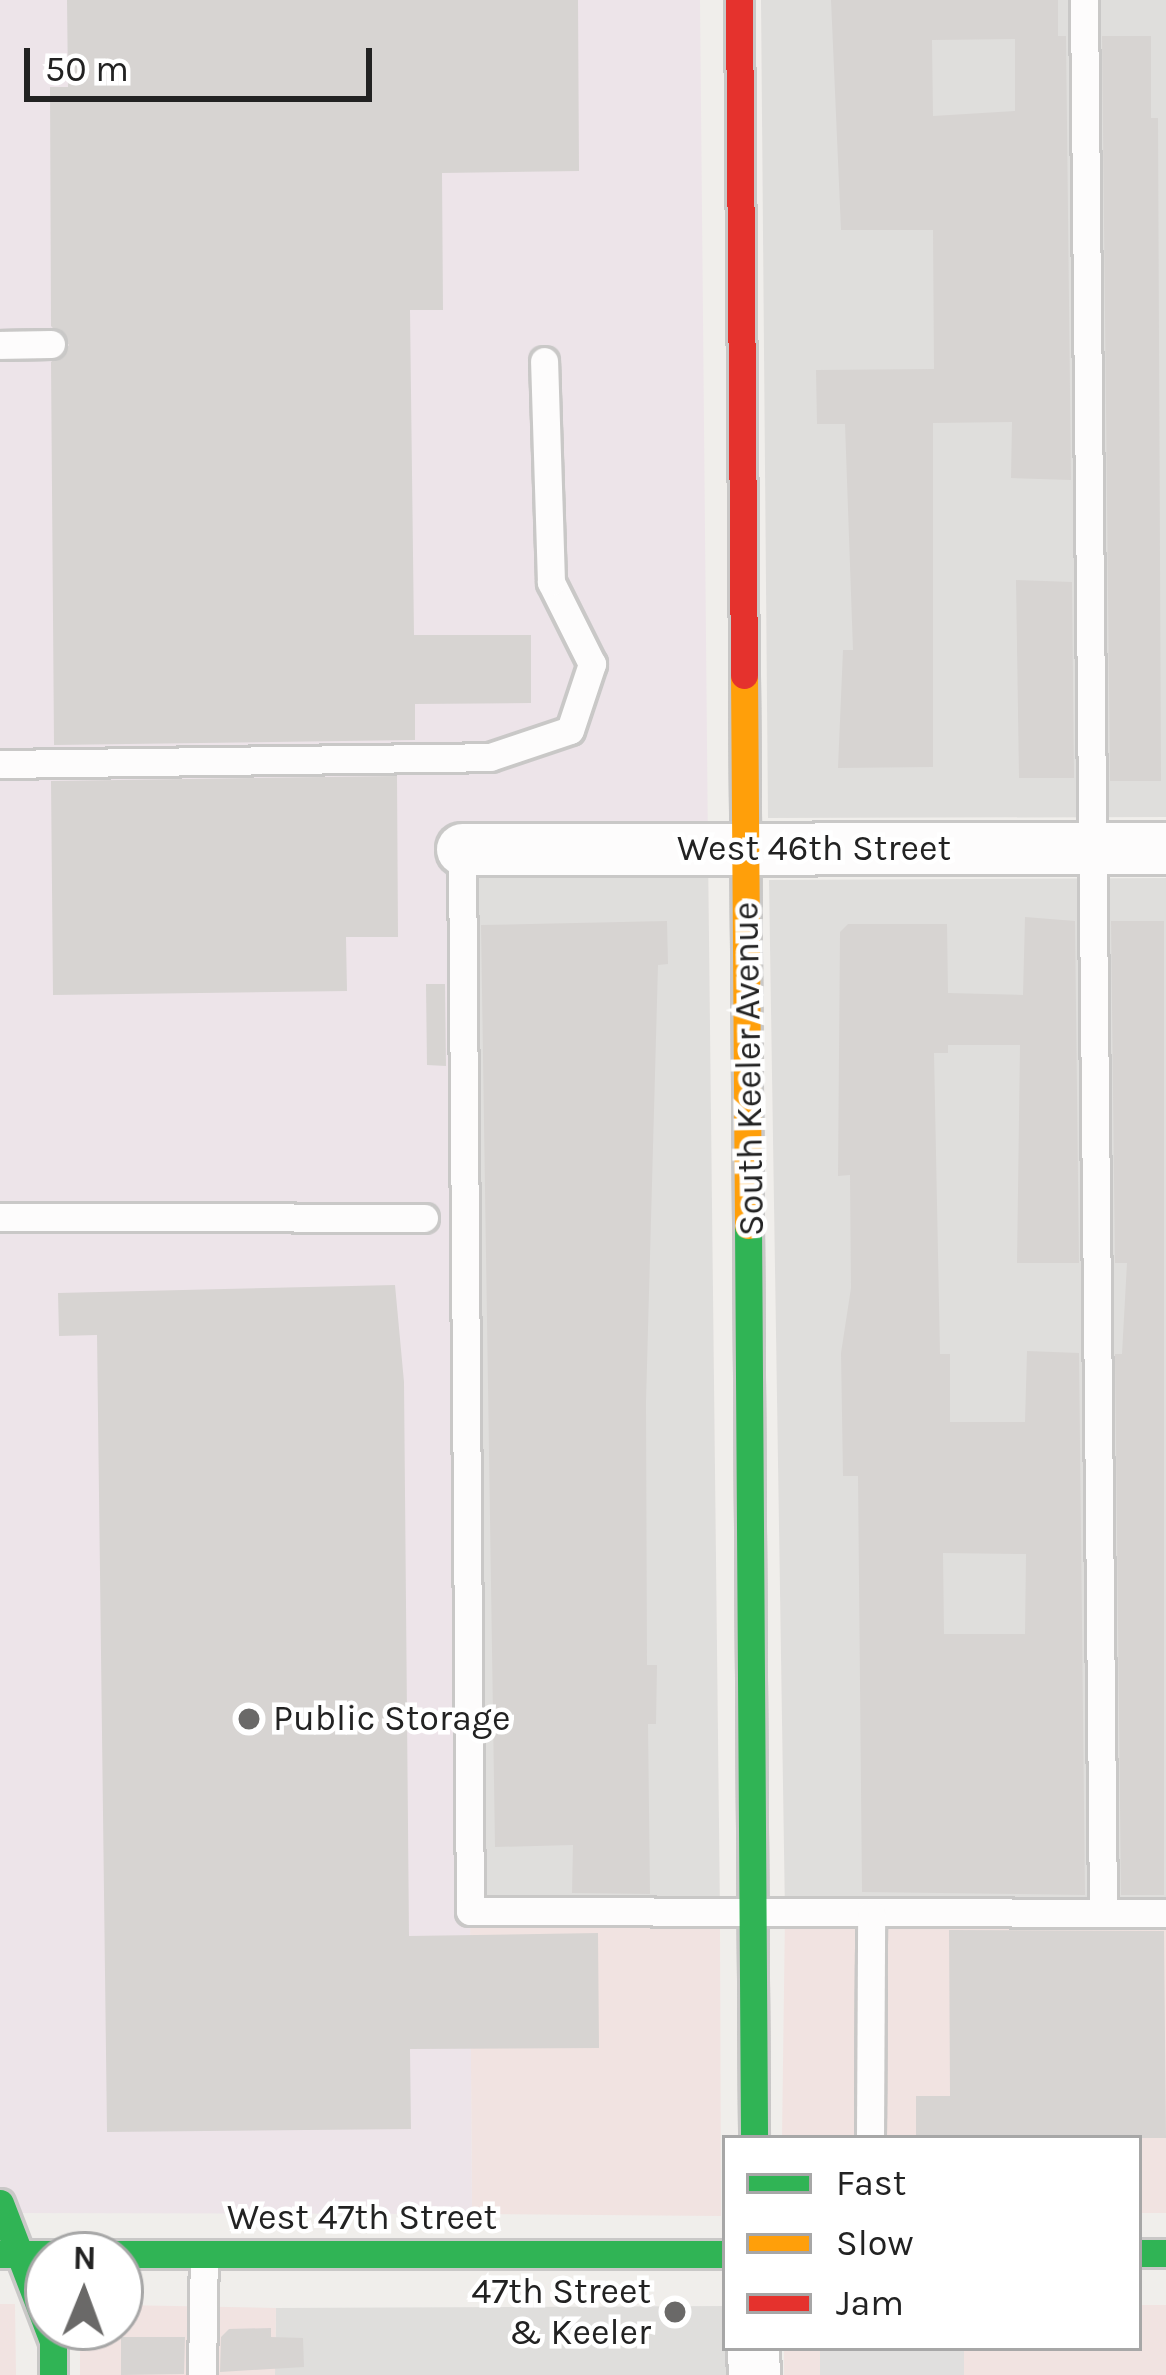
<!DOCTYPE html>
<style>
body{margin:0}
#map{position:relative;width:1166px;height:2375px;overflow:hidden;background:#f0eeeb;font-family:Karla,sans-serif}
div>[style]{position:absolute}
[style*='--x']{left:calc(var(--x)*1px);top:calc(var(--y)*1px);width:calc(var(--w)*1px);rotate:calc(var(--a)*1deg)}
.residential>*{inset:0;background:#dfdedc}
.commercial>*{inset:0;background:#f1e3e1}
.industrial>*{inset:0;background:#ede4e9}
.parking>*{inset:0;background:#e0dfde}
.building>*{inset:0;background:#d7d4d2}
.roads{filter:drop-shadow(3px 0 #c9c8c7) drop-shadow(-3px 0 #c9c8c7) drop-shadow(0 3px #c9c8c7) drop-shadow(0 -3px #c9c8c7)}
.lane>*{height:27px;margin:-13.5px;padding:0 13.5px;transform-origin:13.5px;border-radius:13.5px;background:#fdfcfc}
.street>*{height:51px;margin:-25.5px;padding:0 25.5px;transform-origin:25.5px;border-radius:25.5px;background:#fdfcfc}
.fast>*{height:27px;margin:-13.5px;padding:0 13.5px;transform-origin:13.5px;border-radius:13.5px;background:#30b455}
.slow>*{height:27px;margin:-13.5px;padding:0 13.5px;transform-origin:13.5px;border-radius:13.5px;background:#ff9f0a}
.jam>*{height:27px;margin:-13.5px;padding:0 13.5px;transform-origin:13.5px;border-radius:13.5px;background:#e5322d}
.dots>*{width:33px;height:33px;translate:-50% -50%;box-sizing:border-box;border:6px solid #fff;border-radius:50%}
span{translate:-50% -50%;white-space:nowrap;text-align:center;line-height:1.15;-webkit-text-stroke:9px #fff;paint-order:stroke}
.street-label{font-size:36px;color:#222}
.poi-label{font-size:36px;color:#222}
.left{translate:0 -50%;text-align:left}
.right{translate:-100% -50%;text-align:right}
.legend{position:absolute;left:722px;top:2135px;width:420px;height:216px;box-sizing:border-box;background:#fff;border:3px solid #a7a7a7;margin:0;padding:15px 21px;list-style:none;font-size:36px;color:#222}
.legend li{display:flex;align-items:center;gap:24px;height:60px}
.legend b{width:60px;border:3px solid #a7a7a7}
.north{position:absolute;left:24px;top:2231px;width:120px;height:120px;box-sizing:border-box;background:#fff;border:3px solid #a7a7a7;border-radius:50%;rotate:1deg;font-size:33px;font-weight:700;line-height:48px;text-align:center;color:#222}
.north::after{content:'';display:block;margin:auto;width:42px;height:54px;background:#6a6968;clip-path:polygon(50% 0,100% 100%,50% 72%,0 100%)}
.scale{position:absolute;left:24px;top:48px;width:348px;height:54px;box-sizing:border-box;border:6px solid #222;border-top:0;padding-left:15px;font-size:36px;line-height:42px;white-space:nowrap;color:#222;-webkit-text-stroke:9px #fff;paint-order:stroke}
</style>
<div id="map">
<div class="residential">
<i style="clip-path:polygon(761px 0,1166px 0,1166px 817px,768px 818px)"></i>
<i style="clip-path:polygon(462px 849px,708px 850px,720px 1914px,470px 1911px)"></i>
<i style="clip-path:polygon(1166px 878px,1166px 1913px,785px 1914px,769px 880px)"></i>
<i style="clip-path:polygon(725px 2306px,727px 2375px,275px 2375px,276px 2308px)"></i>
</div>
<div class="commercial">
<i style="clip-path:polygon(470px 1911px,720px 1914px,721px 2216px,472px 2214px)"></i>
<i style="clip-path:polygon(1166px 1913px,1166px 2213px,1139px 2213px,1139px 2138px,782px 2138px,785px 1914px)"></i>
<i style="clip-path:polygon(0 2304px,15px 2304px,16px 2375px,0 2375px)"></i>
<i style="clip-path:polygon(120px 2305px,276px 2308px,275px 2375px,80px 2375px,80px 2327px,120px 2327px)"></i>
<i style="clip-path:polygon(1139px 2305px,1166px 2305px,1166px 2375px,784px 2375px,784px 2348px,1139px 2348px)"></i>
</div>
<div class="industrial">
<i style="clip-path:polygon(0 0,700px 0,708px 850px,463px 849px,472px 2214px,0 2213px)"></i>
</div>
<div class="parking">
<i style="clip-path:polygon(820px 2348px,964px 2348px,964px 2375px,820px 2375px)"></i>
</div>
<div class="building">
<i style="clip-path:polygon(67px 0,578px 0,579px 171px,442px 173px,443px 310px,410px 310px,414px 635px,531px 635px,531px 703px,415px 704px,415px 740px,54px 745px,51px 362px,69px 345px,51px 326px,50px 87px,68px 87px)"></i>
<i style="clip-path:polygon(evenodd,831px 0,1058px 0,1058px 36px,1066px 36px,1071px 480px,1011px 478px,1012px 422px,933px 423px,933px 767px,838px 768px,843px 650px,853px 650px,845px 424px,817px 424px,816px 370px,934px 369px,933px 230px,841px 230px,831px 0,1015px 39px,1015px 111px,933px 116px,932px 40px,1015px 39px)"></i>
<i style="clip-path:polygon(1102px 36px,1151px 36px,1151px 118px,1158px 118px,1161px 781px,1110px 781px)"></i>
<i style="clip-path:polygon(1016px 580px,1072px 582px,1074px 778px,1019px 778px)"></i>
<i style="clip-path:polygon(397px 776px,398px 937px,346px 937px,347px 991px,53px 995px,51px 781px)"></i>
<i style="clip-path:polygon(evenodd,1025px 917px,1075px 921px,1079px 1263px,1017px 1263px,1020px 1045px,948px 1045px,948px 1053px,934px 1053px,940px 1354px,950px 1354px,950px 1422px,1025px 1422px,1027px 1351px,1079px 1353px,1085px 1895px,862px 1892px,858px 1476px,843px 1476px,841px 1353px,851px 1288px,850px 1175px,838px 1176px,840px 932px,848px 924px,947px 924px,948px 993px,1023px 995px,1025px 917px,943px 1553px,1026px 1554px,1025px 1634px,944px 1634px,943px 1553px)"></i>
<i style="clip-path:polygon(667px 921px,668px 964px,658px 965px,646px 1402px,647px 1665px,657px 1665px,656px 1724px,648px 1724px,650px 1894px,572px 1893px,573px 1845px,495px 1847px,481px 925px)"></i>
<i style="clip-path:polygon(1111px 921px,1164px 921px,1164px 1895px,1121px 1895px,1115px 1354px,1122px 1354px,1127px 1263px,1115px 1263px)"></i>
<i style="clip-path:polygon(426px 984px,445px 984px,446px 1066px,427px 1065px)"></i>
<i style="clip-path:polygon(395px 1285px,404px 1382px,409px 1936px,598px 1933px,599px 2048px,410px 2049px,411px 2129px,107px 2132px,97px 1335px,59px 1336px,58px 1293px)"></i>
<i style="clip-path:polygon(949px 1930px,1164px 1931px,1166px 2138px,916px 2138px,916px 2096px,950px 2096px)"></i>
<i style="clip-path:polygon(271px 2328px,271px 2337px,303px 2338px,304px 2367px,220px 2372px,221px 2337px,229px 2329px)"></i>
<i style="clip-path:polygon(121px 2337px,185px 2337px,184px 2374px,121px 2375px)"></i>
</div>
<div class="roads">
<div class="lane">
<i style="--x:1084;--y:0;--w:1913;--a:89.43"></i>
<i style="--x:0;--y:345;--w:51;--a:-1.1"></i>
<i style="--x:0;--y:764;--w:490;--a:-0.8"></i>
<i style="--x:490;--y:757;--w:84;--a:-18.6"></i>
<i style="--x:570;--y:730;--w:70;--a:-71.6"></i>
<i style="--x:592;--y:664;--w:92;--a:-116.6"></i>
<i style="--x:551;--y:582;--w:221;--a:-91.8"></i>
<i style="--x:462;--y:849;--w:1062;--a:89.57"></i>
<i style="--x:470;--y:1911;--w:696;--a:0.16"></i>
<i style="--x:0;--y:1217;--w:424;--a:0.1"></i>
<i style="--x:870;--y:2138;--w:224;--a:-89.7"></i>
<i style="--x:202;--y:2375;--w:121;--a:-89.1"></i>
</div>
<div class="street">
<i style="--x:462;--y:849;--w:704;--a:-0.08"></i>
<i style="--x:753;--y:2348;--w:27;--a:88"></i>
</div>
<div class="fast">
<i style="--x:748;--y:1225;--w:913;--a:89.62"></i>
<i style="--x:0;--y:2203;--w:148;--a:69"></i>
<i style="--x:53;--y:2341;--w:34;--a:90"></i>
<i style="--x:1139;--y:2253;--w:27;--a:0"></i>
<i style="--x:0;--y:2254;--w:725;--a:0"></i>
</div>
<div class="slow">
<i style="--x:744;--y:675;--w:550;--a:89.58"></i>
</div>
<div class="jam">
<i style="--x:739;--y:0;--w:675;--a:89.58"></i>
</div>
</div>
<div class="dots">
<i style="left:249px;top:1719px;background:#6a6968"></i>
<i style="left:675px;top:2312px;background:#6a6968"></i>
</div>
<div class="street-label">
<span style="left:814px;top:849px">West 46th Street</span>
<span style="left:749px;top:1069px;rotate:-91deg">South Keeler Avenue</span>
<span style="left:362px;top:2218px">West 47th Street</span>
</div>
<div class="poi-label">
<span class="left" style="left:273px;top:1719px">Public Storage</span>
<span class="right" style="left:651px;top:2312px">47th Street<br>&amp; Keeler</span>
</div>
<ul class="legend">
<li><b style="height:15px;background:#30b455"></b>Fast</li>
<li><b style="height:15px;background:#ff9f0a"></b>Slow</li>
<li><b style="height:15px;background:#e5322d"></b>Jam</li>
</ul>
<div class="north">N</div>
<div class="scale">50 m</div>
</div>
